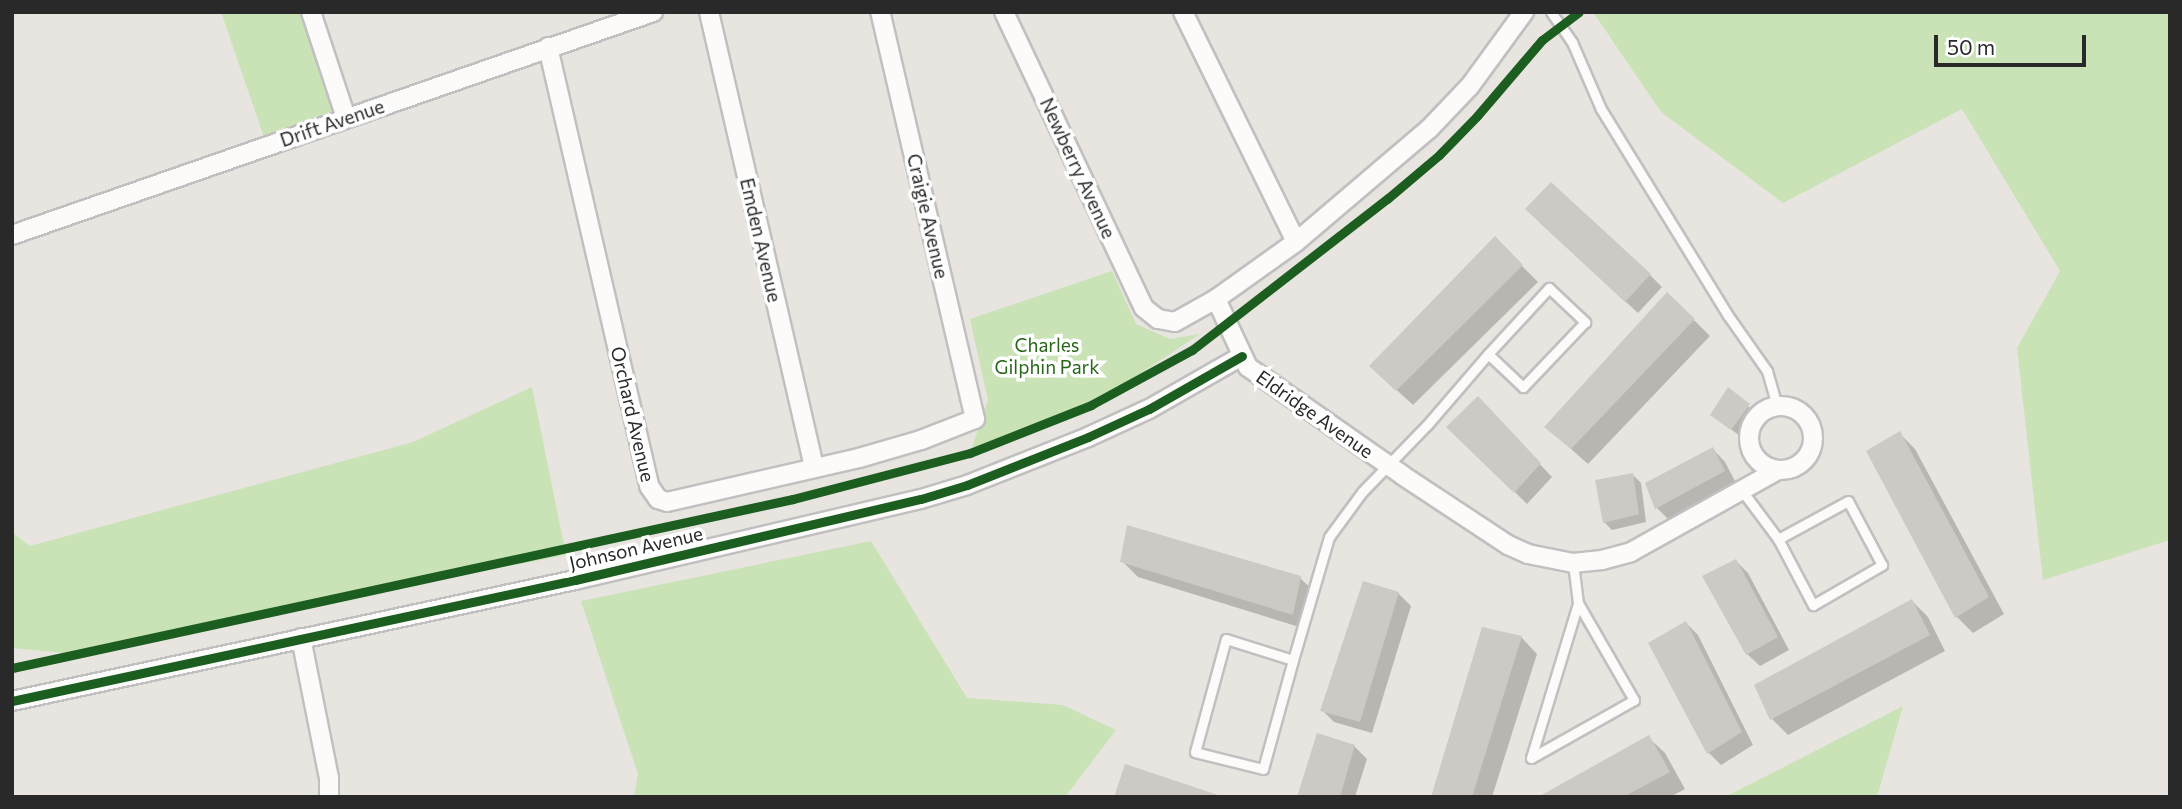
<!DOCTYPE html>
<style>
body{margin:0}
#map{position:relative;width:2182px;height:809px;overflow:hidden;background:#e8e4df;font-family:Commissioner,sans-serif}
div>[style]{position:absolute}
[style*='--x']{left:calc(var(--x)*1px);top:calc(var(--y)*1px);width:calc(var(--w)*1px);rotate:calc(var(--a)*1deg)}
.green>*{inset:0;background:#c9e3b7}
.shadow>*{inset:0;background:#0003}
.building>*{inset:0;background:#cdcac6}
.roads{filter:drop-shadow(2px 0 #c1c0c0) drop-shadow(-2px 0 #c1c0c0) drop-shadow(0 2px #c1c0c0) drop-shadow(0 -2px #c1c0c0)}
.service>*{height:9px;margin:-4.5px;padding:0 4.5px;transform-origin:4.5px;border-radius:4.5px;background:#fcfbfa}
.minor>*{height:18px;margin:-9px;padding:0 9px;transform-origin:9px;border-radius:9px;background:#fcfbfa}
.minor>.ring{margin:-9px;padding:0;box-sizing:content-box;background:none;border:18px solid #fcfbfa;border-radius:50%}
.cycleway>*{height:9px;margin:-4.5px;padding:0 4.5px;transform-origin:4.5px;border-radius:4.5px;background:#1b5e20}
span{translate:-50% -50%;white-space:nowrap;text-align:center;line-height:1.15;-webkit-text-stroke:7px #fff;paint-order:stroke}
.street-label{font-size:19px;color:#292929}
.park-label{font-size:19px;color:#286619}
.frame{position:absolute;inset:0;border:14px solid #292929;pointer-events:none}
.scale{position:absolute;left:1934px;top:35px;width:152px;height:32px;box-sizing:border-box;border:4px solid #292929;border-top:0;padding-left:9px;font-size:21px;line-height:24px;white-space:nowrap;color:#292929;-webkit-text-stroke:5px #fff;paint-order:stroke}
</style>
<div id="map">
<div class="green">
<i style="clip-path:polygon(221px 12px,320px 12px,354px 109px,265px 140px)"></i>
<i style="clip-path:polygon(1593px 12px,2170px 12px,2170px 540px,2043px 580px,2017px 348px,2060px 271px,1962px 109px,1783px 203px,1661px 112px)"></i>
<i style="clip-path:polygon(1112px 271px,1136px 324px,1170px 339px,1200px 334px,1100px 400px,970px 453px,988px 400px,970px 319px)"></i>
<i style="clip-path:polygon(532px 387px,566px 555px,66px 653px,12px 648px,12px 532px,30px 546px,413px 442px)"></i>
<i style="clip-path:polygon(871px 541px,967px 698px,1063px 705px,1116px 730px,1065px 797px,634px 797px,638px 774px,581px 601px)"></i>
<i style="clip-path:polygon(1903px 706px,1877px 797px,1725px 797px)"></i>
</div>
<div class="shadow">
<i style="clip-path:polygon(1539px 222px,1650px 275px,1662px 287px,1638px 313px)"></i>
<i style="clip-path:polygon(1495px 239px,1538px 282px,1413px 405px,1388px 382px)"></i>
<i style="clip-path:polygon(1694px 320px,1710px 336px,1588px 464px,1546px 427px)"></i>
<i style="clip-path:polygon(1729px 390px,1757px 414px,1740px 436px,1712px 415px)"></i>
<i style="clip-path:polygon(1490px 411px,1552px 477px,1527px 504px,1448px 427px)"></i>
<i style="clip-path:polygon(1899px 433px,1915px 449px,2004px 614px,1973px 633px,1957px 617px)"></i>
<i style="clip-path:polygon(1713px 449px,1725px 462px,1736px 483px,1669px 520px,1657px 508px,1648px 484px)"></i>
<i style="clip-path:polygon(1633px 475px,1641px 483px,1646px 522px,1612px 530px,1604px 522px)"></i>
<i style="clip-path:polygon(1122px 561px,1300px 578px,1317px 594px,1309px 630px,1138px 577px)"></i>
<i style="clip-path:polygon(1736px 561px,1748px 573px,1789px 650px,1760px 666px,1747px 654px)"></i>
<i style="clip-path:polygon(1398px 593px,1411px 606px,1372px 733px,1334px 722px,1322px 710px)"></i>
<i style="clip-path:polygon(1912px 601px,1928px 617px,1945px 651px,1788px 735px,1772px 719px)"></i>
<i style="clip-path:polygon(1686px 623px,1698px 635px,1753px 745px,1721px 765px,1709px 753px)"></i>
<i style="clip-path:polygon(1521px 637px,1537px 654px,1492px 797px,1433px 797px)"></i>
<i style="clip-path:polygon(1648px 737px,1665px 753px,1685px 789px,1670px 797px,1541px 797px)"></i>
<i style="clip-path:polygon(1354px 746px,1367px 759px,1355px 797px,1298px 797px)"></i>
</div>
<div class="building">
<i style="clip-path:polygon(1551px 182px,1651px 274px,1625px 302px,1525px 209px)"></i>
<i style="clip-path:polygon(1495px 236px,1523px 265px,1396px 391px,1369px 366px)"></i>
<i style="clip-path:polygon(1667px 292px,1695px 319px,1571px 449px,1544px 427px)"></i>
<i style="clip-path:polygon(1728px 387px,1750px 404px,1731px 430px,1710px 415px)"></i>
<i style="clip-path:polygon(1478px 396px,1541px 463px,1514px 493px,1446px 427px)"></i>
<i style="clip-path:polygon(1900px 431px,1989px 597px,1955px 618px,1866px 451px)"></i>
<i style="clip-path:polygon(1713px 447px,1725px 471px,1655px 509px,1645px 483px)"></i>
<i style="clip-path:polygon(1633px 473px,1639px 514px,1603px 523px,1595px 480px)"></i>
<i style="clip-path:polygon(1127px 525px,1301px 576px,1293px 615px,1120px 562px)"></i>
<i style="clip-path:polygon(1736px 559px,1778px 637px,1746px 655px,1702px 576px)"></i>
<i style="clip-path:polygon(1363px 581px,1399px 592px,1360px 722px,1320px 711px)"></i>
<i style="clip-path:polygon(1912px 599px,1930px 635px,1770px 720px,1754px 685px)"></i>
<i style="clip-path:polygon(1686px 621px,1742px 732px,1707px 754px,1648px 643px)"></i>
<i style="clip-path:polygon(1482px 627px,1522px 636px,1472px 797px,1431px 797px)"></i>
<i style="clip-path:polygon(1317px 733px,1355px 745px,1340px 797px,1297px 797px)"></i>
<i style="clip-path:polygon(1649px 735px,1670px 772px,1623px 797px,1538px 797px)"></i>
<i style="clip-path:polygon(1125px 764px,1221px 796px,1221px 797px,1114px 797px)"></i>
</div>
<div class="roads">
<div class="service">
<i style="--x:1551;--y:12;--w:37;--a:55"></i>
<i style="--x:1572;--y:42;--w:73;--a:66.6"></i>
<i style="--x:1601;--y:109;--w:241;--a:58.4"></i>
<i style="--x:1727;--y:314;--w:70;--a:54.9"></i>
<i style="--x:1767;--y:371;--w:37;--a:74"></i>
<i style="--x:1549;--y:288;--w:50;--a:43.4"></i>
<i style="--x:1585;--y:322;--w:90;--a:133.6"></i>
<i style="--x:1523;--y:387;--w:48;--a:-136.7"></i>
<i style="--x:1488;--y:354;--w:90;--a:-47.3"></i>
<i style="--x:1743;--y:492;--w:59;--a:53.3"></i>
<i style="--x:1778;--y:539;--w:75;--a:62.1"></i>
<i style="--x:1813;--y:605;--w:80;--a:-30.1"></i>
<i style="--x:1882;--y:565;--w:72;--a:-118"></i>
<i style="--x:1848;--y:501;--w:80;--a:151.5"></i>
<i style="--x:1293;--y:660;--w:113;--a:105.4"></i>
<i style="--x:1263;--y:769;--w:70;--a:-166"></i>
<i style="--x:1195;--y:752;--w:117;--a:-74.7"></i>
<i style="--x:1226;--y:639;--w:70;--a:17.4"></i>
<i style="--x:1293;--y:660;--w:128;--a:-73.7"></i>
<i style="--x:1329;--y:537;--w:56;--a:-53.7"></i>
<i style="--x:1362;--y:492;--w:93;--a:-45.9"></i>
<i style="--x:1427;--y:425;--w:94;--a:-49.3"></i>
<i style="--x:1531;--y:758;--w:118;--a:-29.4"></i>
<i style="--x:1634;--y:700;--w:112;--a:-120"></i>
<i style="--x:1531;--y:758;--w:162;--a:-73.1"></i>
<i style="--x:1578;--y:603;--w:40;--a:-97.1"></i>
</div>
<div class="minor">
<i style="--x:311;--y:12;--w:112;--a:71.7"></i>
<i style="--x:709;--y:12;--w:468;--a:77"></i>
<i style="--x:1004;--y:12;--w:327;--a:64.7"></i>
<i style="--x:1144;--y:308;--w:18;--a:38"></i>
<i style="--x:1158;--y:319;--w:17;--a:10"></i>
<i style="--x:1175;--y:322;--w:47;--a:-29.3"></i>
<i style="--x:1216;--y:299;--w:98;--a:-35.5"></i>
<i style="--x:1296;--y:242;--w:175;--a:-40.4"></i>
<i style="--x:1429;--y:129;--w:59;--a:-46.4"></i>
<i style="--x:1470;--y:86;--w:92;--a:-53.9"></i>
<i style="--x:1183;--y:12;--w:256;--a:63.8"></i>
<i style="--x:548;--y:47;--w:450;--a:77"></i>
<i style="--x:649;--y:486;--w:16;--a:55"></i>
<i style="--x:658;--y:499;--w:9;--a:18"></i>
<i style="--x:667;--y:502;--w:197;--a:-12.9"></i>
<i style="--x:859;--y:458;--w:65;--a:-16.2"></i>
<i style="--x:921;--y:440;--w:58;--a:-21.3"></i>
<i style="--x:975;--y:419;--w:418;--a:-103.1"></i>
<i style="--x:12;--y:235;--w:679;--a:-19.18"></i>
<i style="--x:1216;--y:299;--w:75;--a:64.8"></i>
<i style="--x:1248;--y:367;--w:188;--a:35"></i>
<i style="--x:1402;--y:475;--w:127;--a:33.4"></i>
<i style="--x:1508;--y:545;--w:22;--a:24"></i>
<i style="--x:1528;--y:554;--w:46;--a:11.3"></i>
<i style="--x:1573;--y:563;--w:29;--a:-6"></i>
<i style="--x:1602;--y:560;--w:30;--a:-15"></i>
<i style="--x:1631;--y:552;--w:168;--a:-29.2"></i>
<i class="ring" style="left:1749px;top:406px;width:46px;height:46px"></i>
<i style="--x:301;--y:638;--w:143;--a:78.7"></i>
<i style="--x:329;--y:778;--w:19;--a:90"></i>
<i style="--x:12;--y:701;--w:576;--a:-12.13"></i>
<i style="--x:575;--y:580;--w:355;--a:-13.2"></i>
<i style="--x:921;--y:499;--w:48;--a:-16.9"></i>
<i style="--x:967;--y:485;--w:130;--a:-21.6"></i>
<i style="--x:1088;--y:437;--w:67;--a:-24.7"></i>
<i style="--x:1149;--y:409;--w:107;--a:-29.7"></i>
</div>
</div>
<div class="cycleway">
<i style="--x:12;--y:668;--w:799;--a:-12.21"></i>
<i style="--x:793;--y:499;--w:183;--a:-14.6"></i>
<i style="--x:970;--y:453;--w:130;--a:-21.6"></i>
<i style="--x:1091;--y:405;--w:115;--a:-28.6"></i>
<i style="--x:1192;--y:350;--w:247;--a:-37.8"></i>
<i style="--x:1387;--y:199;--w:68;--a:-40.2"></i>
<i style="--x:1439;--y:155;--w:54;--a:-45.7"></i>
<i style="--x:1477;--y:116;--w:100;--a:-49.5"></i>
<i style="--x:1542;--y:40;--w:46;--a:-37.1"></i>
<i style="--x:12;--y:701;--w:576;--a:-12.13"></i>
<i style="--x:575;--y:580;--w:355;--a:-13.2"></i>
<i style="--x:921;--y:499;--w:48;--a:-16.9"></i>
<i style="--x:967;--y:485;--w:130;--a:-21.6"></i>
<i style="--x:1088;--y:437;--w:67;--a:-24.7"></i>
<i style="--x:1149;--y:409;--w:107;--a:-29.7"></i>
</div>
<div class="street-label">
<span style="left:332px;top:123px;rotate:-19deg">Drift Avenue</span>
<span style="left:1078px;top:168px;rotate:65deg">Newberry Avenue</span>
<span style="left:928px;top:216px;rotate:77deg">Craigie Avenue</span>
<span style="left:761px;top:240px;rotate:77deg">Emden Avenue</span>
<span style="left:633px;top:414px;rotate:77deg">Orchard Avenue</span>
<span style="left:1315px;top:414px;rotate:35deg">Eldridge Avenue</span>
<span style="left:636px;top:548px;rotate:-13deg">Johnson Avenue</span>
</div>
<div class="park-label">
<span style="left:1047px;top:356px">Charles<br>Gilphin Park</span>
</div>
<div class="frame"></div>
<div class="scale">50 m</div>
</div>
